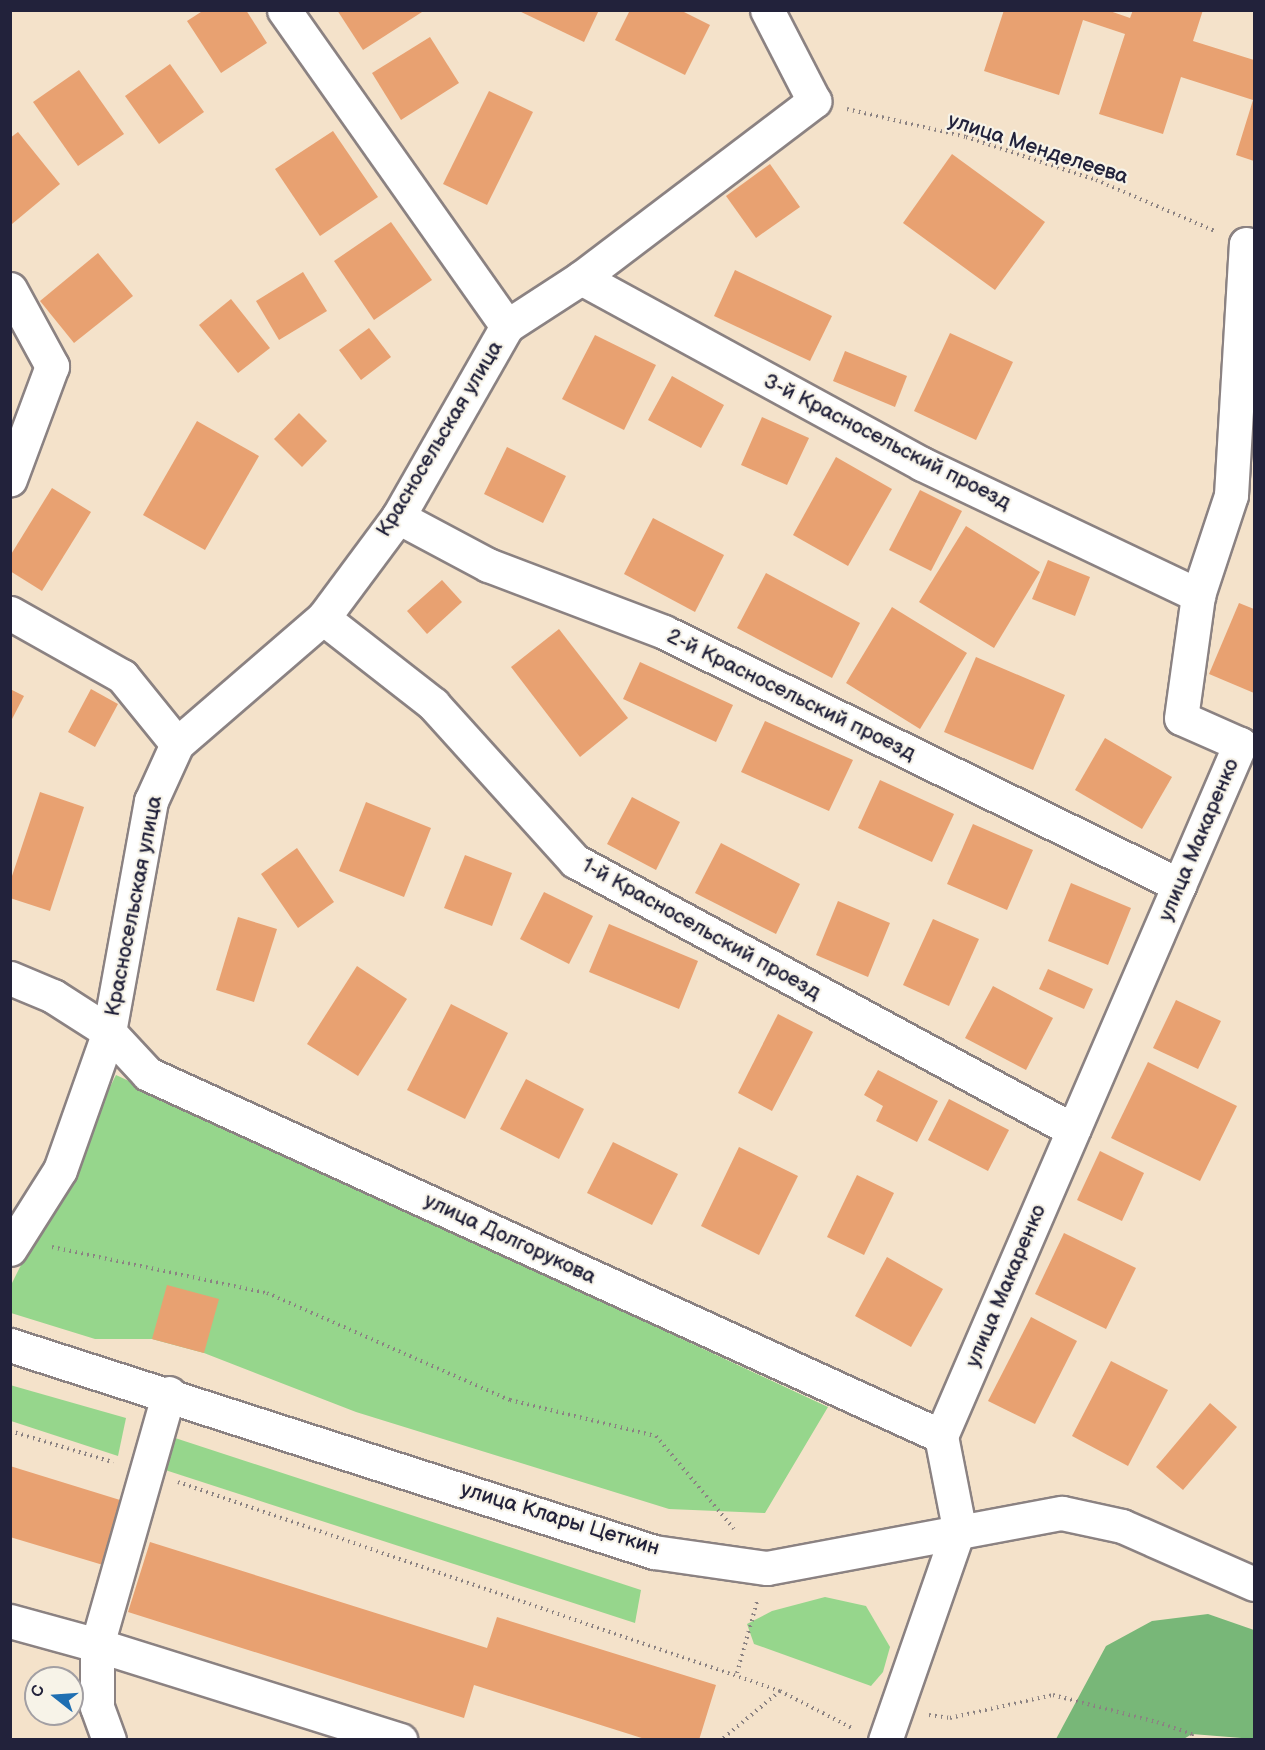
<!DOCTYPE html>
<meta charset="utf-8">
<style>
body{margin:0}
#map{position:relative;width:1265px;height:1750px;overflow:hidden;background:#f4e2ca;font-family:"Balsamiq Sans",sans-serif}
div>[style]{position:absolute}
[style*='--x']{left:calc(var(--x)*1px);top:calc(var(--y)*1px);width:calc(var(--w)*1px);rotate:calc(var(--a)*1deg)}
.green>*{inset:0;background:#96d68c}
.forest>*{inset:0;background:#78b778}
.building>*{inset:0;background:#e8a171}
.path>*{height:4px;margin-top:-2px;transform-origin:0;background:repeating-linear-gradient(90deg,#8b8282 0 1.5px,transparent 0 6px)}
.roads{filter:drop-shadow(2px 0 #8b8282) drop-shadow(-2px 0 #8b8282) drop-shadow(0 2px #8b8282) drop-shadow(0 -2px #8b8282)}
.minor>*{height:33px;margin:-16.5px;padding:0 16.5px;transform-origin:16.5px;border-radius:16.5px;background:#fff}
.major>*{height:33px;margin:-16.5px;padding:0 16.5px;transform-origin:16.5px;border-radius:16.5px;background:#fff}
span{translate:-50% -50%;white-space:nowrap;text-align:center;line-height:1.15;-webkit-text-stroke:4.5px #f7f3e8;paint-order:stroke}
.street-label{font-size:21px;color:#22223b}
.frame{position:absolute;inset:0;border:12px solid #22223b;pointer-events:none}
.north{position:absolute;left:24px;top:1666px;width:60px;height:60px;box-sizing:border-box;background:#f7f3e8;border:2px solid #a29fa3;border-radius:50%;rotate:287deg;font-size:16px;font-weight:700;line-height:24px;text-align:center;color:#22223b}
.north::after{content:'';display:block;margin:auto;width:21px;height:27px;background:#1f6fb2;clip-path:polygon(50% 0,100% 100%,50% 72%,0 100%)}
</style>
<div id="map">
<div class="green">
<i style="clip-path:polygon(116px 1075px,828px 1407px,765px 1513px,669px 1509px,356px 1412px,204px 1353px,152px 1339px,95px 1339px,11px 1313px,10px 1287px)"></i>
<i style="clip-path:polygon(10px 1385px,126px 1418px,118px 1456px,11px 1421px)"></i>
<i style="clip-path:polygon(169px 1436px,641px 1590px,635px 1623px,159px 1468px)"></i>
<i style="clip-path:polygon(825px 1597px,866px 1606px,890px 1647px,883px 1672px,871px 1686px,754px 1644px,747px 1624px,772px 1611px)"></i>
</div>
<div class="forest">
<i style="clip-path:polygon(1208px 1614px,1254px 1630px,1254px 1739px,1192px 1734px,1182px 1740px,1056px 1739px,1106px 1646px,1152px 1621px)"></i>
</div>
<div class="building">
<i style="clip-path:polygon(204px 10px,246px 10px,267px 43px,221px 73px,187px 21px)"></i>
<i style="clip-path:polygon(337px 10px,420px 10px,422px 12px,363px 50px)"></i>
<i style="clip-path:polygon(517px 10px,599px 10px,584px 42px)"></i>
<i style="clip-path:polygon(630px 10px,680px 10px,710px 25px,685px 75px,615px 40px)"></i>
<i style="clip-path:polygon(1004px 10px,1107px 10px,1130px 18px,1133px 10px,1203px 10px,1193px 41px,1254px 60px,1254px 161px,1236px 155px,1253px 100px,1181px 77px,1163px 134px,1099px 114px,1125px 34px,1083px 20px,1059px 95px,984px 71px)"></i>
<i style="clip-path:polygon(430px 37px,459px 83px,401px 120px,372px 73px)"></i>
<i style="clip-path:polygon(170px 64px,204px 112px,159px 144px,125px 96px)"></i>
<i style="clip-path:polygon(79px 70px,124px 134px,78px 166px,33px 102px)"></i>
<i style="clip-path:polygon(489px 91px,533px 112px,487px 205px,443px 184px)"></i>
<i style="clip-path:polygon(333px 131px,378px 197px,320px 236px,275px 169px)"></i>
<i style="clip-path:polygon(18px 132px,60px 184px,12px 224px,10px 138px)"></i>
<i style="clip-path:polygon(952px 154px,1045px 222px,995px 290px,903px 223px)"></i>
<i style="clip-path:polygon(770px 164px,800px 207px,756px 238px,726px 196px)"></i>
<i style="clip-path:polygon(391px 222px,432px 280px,374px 320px,334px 261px)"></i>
<i style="clip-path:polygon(98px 253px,133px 296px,74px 343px,40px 301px)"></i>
<i style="clip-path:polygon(735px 270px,832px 316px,810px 361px,714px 316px)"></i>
<i style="clip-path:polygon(303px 272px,327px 311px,279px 340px,256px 301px)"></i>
<i style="clip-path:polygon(231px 299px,270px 348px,238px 373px,199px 325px)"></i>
<i style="clip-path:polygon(369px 328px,391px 357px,361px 380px,339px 350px)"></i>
<i style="clip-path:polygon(950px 333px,1013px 362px,976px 440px,914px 411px)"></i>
<i style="clip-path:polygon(595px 335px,656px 365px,624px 430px,562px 399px)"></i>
<i style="clip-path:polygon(845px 351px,907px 376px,895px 407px,833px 381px)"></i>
<i style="clip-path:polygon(672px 376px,724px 405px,701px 448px,648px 420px)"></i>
<i style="clip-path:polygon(299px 413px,327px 441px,302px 467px,274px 439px)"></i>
<i style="clip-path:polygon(762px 417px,809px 438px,787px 485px,741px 465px)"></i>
<i style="clip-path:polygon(197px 421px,259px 456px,205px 550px,143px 515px)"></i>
<i style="clip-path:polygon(507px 447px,566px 476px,543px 523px,484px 494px)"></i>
<i style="clip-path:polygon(836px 457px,892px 489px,848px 566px,793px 535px)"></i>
<i style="clip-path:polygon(52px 488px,91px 512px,42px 591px,10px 571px,10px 556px)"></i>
<i style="clip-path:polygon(920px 490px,962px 511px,931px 571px,889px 550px)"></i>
<i style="clip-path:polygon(653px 518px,724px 555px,695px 612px,624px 574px)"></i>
<i style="clip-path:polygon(966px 526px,1040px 572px,994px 648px,919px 602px)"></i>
<i style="clip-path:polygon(1048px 560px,1090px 577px,1075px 616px,1032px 599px)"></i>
<i style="clip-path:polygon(766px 573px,860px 623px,832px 678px,737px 628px)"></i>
<i style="clip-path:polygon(442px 580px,462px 602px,427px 634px,407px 611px)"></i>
<i style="clip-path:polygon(1239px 603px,1254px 609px,1254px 693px,1209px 674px)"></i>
<i style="clip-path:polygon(892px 607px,967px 653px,920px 729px,846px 683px)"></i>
<i style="clip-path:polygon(559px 629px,628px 718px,580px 757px,511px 667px)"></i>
<i style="clip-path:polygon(976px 657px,1065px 695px,1033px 770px,944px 732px)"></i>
<i style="clip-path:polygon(640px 662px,733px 705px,716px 742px,623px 699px)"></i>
<i style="clip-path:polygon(10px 689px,24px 696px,10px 723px)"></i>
<i style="clip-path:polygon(91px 689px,118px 704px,95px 747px,68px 732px)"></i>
<i style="clip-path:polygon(765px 721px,853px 760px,829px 811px,741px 772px)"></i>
<i style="clip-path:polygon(1105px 738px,1172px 777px,1142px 829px,1075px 790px)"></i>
<i style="clip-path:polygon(880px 780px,954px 814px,932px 862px,858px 828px)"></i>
<i style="clip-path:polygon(40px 792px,84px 807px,50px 911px,10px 898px,10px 882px)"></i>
<i style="clip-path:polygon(632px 797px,680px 822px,656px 870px,607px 844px)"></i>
<i style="clip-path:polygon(366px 802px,431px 828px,404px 897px,339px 871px)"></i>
<i style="clip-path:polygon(973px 824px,1033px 850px,1007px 910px,947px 884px)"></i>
<i style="clip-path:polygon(721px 843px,800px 884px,776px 934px,695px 893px)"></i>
<i style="clip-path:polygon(297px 848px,334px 902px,298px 928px,261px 874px)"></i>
<i style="clip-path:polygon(465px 855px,512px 873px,492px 926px,444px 908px)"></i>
<i style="clip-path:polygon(1071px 883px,1131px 908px,1108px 965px,1048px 941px)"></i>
<i style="clip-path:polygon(544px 892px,593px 916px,569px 964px,520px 939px)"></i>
<i style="clip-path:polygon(838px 901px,890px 923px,868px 977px,816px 955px)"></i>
<i style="clip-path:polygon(238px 917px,277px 929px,254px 1002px,216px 990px)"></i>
<i style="clip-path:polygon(933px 919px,979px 939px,949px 1006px,903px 985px)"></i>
<i style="clip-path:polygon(609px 924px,698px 961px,679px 1009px,589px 972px)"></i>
<i style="clip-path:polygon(357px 966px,407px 999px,358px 1076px,307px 1044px)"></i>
<i style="clip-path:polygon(1048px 969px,1093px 989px,1084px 1009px,1039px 989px)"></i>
<i style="clip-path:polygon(993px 986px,1053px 1018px,1026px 1070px,965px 1038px)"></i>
<i style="clip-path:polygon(1176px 1000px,1221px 1021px,1198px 1069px,1153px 1048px)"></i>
<i style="clip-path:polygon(451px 1004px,508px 1033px,465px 1119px,407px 1090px)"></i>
<i style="clip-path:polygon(778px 1014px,813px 1032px,772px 1111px,738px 1093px)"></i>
<i style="clip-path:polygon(1148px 1062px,1237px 1106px,1200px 1181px,1111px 1138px)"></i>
<i style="clip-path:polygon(878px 1070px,938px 1101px,917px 1142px,876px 1121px,883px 1106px,864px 1095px)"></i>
<i style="clip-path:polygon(526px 1079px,584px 1109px,559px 1159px,500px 1129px)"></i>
<i style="clip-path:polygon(949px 1099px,1009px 1130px,988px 1171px,928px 1140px)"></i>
<i style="clip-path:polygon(613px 1142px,678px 1174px,652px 1225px,587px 1193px)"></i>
<i style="clip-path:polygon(739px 1147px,798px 1176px,759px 1255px,701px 1226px)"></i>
<i style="clip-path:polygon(1100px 1151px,1144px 1173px,1122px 1221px,1077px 1200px)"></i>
<i style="clip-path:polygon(857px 1175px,894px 1193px,864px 1255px,827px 1237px)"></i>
<i style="clip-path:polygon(1064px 1233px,1136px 1268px,1106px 1329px,1035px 1294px)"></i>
<i style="clip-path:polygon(887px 1257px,943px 1289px,911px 1347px,855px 1316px)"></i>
<i style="clip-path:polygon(167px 1285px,219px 1299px,204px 1353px,152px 1339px)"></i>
<i style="clip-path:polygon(1031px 1317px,1077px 1341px,1035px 1424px,988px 1401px)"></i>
<i style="clip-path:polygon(1111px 1361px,1168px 1390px,1128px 1466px,1072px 1436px)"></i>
<i style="clip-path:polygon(1210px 1403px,1237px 1427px,1183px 1490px,1156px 1467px)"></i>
<i style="clip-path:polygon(10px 1466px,133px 1504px,113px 1568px,10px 1537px)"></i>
<i style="clip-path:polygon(150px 1542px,487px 1648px,497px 1617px,716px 1685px,699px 1740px,648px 1740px,474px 1685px,464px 1718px,128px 1612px)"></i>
</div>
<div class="path">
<i style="--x:847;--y:109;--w:122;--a:13.2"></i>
<i style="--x:966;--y:137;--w:137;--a:18.3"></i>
<i style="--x:1096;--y:180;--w:129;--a:23.2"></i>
<i style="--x:52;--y:1247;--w:220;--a:12.1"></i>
<i style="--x:267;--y:1293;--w:266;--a:23.8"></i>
<i style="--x:510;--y:1400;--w:150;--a:13.9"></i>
<i style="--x:656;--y:1436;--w:121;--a:50"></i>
<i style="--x:10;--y:1431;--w:108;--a:16.8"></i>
<i style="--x:178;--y:1482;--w:637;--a:19.15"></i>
<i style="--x:780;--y:1691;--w:77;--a:140.3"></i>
<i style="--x:737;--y:1673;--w:74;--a:-74.3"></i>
<i style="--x:780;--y:1691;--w:83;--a:27.2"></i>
<i style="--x:929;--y:1715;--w:21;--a:8"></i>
<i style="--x:950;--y:1718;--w:106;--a:-12.6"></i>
<i style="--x:1053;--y:1695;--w:107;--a:14.6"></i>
<i style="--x:1157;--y:1722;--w:37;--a:19"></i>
<i style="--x:1192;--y:1734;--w:6;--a:99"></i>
</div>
<div class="roads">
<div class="minor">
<i style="--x:284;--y:10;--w:387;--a:54.8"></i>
<i style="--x:581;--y:278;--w:388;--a:28.6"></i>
<i style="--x:922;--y:464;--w:306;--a:25.4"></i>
<i style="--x:10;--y:289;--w:88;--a:61.4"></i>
<i style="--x:52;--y:366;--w:121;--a:110.4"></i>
<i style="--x:398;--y:517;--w:102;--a:28.1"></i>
<i style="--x:488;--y:565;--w:188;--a:20.8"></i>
<i style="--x:664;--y:632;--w:574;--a:26.16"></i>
<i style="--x:10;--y:613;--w:129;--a:29.4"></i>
<i style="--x:122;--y:676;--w:87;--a:51"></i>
<i style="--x:323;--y:618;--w:140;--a:38"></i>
<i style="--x:433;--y:704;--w:212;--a:47.9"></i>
<i style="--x:575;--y:861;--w:566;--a:28.38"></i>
<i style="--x:10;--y:978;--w:47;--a:22.7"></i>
<i style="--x:53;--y:996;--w:67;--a:32.7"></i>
<i style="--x:109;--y:1032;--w:57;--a:47.1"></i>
<i style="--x:148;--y:1074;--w:872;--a:24.54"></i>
<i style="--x:941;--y:1436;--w:94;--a:78.9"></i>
<i style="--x:959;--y:1528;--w:225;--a:109.2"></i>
<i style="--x:10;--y:1249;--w:93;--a:-57.7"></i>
<i style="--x:60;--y:1170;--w:146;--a:-70.5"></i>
<i style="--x:109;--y:1032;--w:235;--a:-79.7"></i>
<i style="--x:151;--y:801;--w:63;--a:-65.5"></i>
<i style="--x:177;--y:744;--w:193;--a:-40.8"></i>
<i style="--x:323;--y:618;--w:126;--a:-53.4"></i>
<i style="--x:398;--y:517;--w:220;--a:-60.3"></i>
<i style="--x:507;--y:326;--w:88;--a:-33"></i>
<i style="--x:581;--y:278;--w:293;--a:-37.2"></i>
<i style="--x:814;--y:101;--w:102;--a:-117.3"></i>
<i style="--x:941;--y:1436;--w:754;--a:-66.63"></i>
<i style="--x:1240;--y:744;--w:64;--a:-156.2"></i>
<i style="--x:1181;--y:718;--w:124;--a:-82.1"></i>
<i style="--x:1198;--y:595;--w:105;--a:-71.7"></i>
<i style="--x:1231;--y:495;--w:251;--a:-86.6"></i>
<i style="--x:1246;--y:244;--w:8;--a:14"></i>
<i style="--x:10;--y:1621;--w:90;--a:15.4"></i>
<i style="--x:97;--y:1645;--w:262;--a:-74.1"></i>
<i style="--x:109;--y:1740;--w:35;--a:-110"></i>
<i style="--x:97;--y:1707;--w:62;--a:-90"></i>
<i style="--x:97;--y:1645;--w:318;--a:17.4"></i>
</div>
<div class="major">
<i style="--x:10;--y:1345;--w:676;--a:17.82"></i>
<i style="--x:654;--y:1552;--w:114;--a:8.1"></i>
<i style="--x:767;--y:1568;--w:300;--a:-10.6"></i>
<i style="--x:1062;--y:1513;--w:61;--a:12.2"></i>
<i style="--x:1122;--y:1526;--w:144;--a:23.7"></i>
</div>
</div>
<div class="street-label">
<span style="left:1038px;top:149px;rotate:18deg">улица Менделеева</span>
<span style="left:440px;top:439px;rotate:-59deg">Красносельская улица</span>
<span style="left:887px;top:442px;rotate:27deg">3-й Красносельский проезд</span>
<span style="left:791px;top:695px;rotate:26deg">2-й Красносельский проезд</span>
<span style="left:1199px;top:840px;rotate:-67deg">улица Макаренко</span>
<span style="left:134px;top:906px;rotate:-79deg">Красносельская улица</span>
<span style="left:701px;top:929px;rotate:29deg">1-й Красносельский проезд</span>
<span style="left:510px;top:1239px;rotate:25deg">улица Долгорукова</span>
<span style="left:1006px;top:1286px;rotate:-67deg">улица Макаренко</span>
<span style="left:560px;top:1519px;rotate:17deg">улица Клары Цеткин</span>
</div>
<div class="frame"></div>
<div class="north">С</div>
</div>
